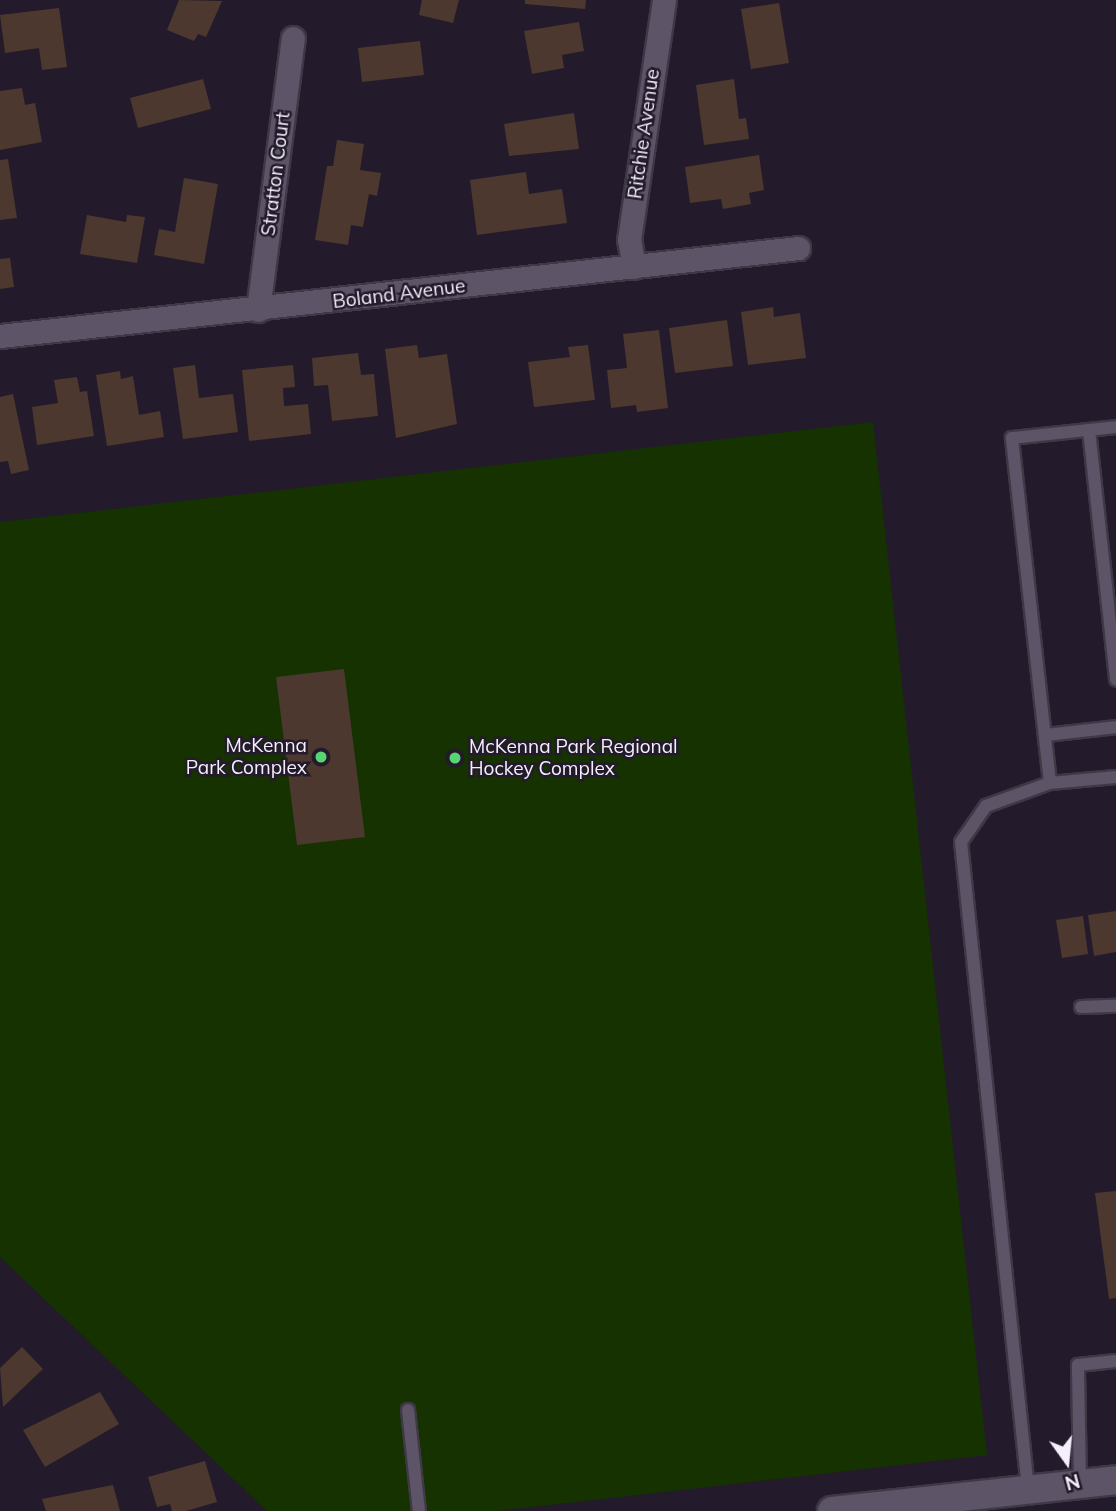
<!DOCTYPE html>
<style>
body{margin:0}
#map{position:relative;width:1116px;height:1511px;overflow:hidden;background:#231b2b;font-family:Mulish,sans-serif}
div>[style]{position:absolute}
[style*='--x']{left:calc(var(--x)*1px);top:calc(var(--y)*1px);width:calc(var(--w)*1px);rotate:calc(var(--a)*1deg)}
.green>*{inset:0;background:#153200}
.building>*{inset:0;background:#4c382e}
.roads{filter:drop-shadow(2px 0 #3f3846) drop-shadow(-2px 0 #3f3846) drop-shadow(0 2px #3f3846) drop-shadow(0 -2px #3f3846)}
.service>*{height:12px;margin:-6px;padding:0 6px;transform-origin:6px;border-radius:6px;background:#5d5467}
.minor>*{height:23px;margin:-11.5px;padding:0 11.5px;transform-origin:11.5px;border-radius:11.5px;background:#5d5467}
.tertiary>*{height:28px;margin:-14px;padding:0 14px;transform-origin:14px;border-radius:14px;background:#5d5467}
.dots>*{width:19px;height:19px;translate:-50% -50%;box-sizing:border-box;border:4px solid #231b2b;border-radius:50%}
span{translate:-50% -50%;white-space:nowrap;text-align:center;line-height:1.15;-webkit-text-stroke:5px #231b2b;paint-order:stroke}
.street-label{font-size:19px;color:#f4effb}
.poi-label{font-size:19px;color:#f4effb}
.right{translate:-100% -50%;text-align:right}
.left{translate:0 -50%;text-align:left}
.north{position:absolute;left:1032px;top:1427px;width:70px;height:70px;-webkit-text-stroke:5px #231b2b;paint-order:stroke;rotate:165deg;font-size:19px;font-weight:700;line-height:28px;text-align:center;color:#f4effb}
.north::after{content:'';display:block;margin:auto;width:24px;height:32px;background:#f4effb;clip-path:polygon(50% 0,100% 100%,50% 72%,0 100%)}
</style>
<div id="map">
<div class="green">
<i style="clip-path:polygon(873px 422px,987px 1455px,497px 1511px,267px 1511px,0 1257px,0 522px)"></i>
</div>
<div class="building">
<i style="clip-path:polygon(179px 0,222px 1px,206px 37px,198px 34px,194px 41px,167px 30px)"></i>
<i style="clip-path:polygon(422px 0,459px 0,453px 23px,419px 15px)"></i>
<i style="clip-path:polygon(525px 0,586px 0,585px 9px,525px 4px)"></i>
<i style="clip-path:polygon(779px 3px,789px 63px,751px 69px,741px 9px)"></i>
<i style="clip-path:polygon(59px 8px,67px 67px,42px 70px,39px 48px,5px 53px,0 15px)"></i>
<i style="clip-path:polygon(579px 22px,584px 51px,562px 55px,564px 68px,532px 74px,524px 31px)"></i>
<i style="clip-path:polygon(420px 41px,424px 75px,362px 82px,358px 48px)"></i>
<i style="clip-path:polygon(203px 79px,211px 109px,138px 128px,130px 98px)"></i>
<i style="clip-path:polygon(734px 79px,739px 119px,746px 118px,749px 139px,704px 145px,696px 85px)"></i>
<i style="clip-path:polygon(22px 88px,25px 105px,35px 103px,42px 142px,0 150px,0 91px)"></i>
<i style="clip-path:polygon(574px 113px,579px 149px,509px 156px,504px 124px)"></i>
<i style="clip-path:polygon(337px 140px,364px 144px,360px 170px,381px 173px,377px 196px,369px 194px,363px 227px,351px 225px,348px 245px,315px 240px,327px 166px,333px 166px)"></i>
<i style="clip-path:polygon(759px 155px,764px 190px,749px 193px,751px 204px,723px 209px,721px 199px,690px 203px,685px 167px)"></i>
<i style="clip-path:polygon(8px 159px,17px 218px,0 220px,0 160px)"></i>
<i style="clip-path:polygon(526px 172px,529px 194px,562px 189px,567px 223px,477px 235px,470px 180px)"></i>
<i style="clip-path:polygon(184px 178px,218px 184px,204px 264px,154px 255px,159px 229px,175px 232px)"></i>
<i style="clip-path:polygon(87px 215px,126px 222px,127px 215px,145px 217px,137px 263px,80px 254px)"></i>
<i style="clip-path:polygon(10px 258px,14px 287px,0 289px,0 259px)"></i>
<i style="clip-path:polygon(773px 307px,774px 317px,800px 313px,806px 358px,748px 365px,741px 312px)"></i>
<i style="clip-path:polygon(727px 320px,733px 366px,675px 373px,669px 328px)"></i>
<i style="clip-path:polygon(659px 330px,668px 408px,637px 412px,636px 405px,611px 408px,607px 370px,627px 368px,623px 334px)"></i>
<i style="clip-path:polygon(417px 345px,419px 358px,447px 354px,457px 424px,396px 438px,385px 349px)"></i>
<i style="clip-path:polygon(588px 345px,595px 400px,534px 407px,528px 362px,570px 357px,568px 347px)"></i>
<i style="clip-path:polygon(358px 353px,361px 375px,374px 374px,378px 416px,332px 421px,328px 385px,314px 386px,312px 358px)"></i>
<i style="clip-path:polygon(195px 365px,199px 398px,233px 394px,238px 432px,183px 439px,173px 368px)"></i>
<i style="clip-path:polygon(293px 365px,295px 387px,283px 388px,284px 406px,308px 404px,311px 434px,249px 441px,242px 370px)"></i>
<i style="clip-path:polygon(120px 371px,121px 379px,133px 376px,139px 415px,160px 411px,164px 437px,107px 446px,96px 375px)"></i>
<i style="clip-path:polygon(77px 377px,80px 392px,87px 391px,94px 436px,37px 445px,32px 407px,58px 403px,54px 380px)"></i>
<i style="clip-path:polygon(13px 394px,29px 470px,11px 474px,8px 461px,0 462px,0 397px)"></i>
<i style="clip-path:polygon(344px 669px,365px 837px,297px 845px,276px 677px)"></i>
<i style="clip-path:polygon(1116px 911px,1116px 952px,1094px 956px,1088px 915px)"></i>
<i style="clip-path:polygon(1083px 916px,1088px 954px,1062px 958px,1056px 920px)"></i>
<i style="clip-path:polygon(1116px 1191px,1116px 1298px,1109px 1299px,1095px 1193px)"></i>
<i style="clip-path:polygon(22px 1347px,43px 1369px,3px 1407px,0 1368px)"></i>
<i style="clip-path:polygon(100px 1392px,119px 1424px,45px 1467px,23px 1430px)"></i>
<i style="clip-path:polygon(205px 1461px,217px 1502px,186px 1511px,172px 1511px,170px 1504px,157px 1507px,148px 1477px)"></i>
<i style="clip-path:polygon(113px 1485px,120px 1511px,46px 1511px,42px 1499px)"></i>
</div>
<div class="roads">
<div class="service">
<i style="--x:1089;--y:430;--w:251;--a:83.8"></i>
<i style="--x:1045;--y:735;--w:71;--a:-6.4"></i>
<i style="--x:1050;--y:783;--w:347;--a:-96.3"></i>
<i style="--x:1012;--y:438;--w:105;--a:-6"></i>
<i style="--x:1081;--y:1007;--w:35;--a:-2"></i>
<i style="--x:408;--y:1410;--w:102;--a:83.8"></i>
<i style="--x:1080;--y:1484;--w:119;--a:-91"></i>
<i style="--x:1078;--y:1365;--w:38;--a:-6"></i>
<i style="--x:1028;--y:1489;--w:650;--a:-95.91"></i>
<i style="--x:961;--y:842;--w:44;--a:-55.2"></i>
<i style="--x:986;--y:806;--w:68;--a:-19.8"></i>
<i style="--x:1050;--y:783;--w:66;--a:-5.2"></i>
</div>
<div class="minor">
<i style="--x:634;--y:267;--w:27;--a:-100"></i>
<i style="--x:629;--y:240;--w:243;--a:-81.7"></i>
<i style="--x:258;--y:310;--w:274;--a:-82.7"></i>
<i style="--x:0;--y:336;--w:803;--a:-6.29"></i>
</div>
<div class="tertiary">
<i style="--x:832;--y:1511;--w:286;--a:-6.2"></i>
</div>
</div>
<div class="dots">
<i style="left:321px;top:757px;background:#58d570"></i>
<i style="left:455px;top:758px;background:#58d570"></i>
</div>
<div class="street-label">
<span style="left:644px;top:134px;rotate:-82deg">Ritchie Avenue</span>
<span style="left:276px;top:174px;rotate:-83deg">Stratton Court</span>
<span style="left:399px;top:294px;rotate:-7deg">Boland Avenue</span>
</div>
<div class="poi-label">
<span class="right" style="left:307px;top:757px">McKenna<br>Park Complex</span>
<span class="left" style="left:469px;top:758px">McKenna Park Regional<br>Hockey Complex</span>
</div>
<div class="north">N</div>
</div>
